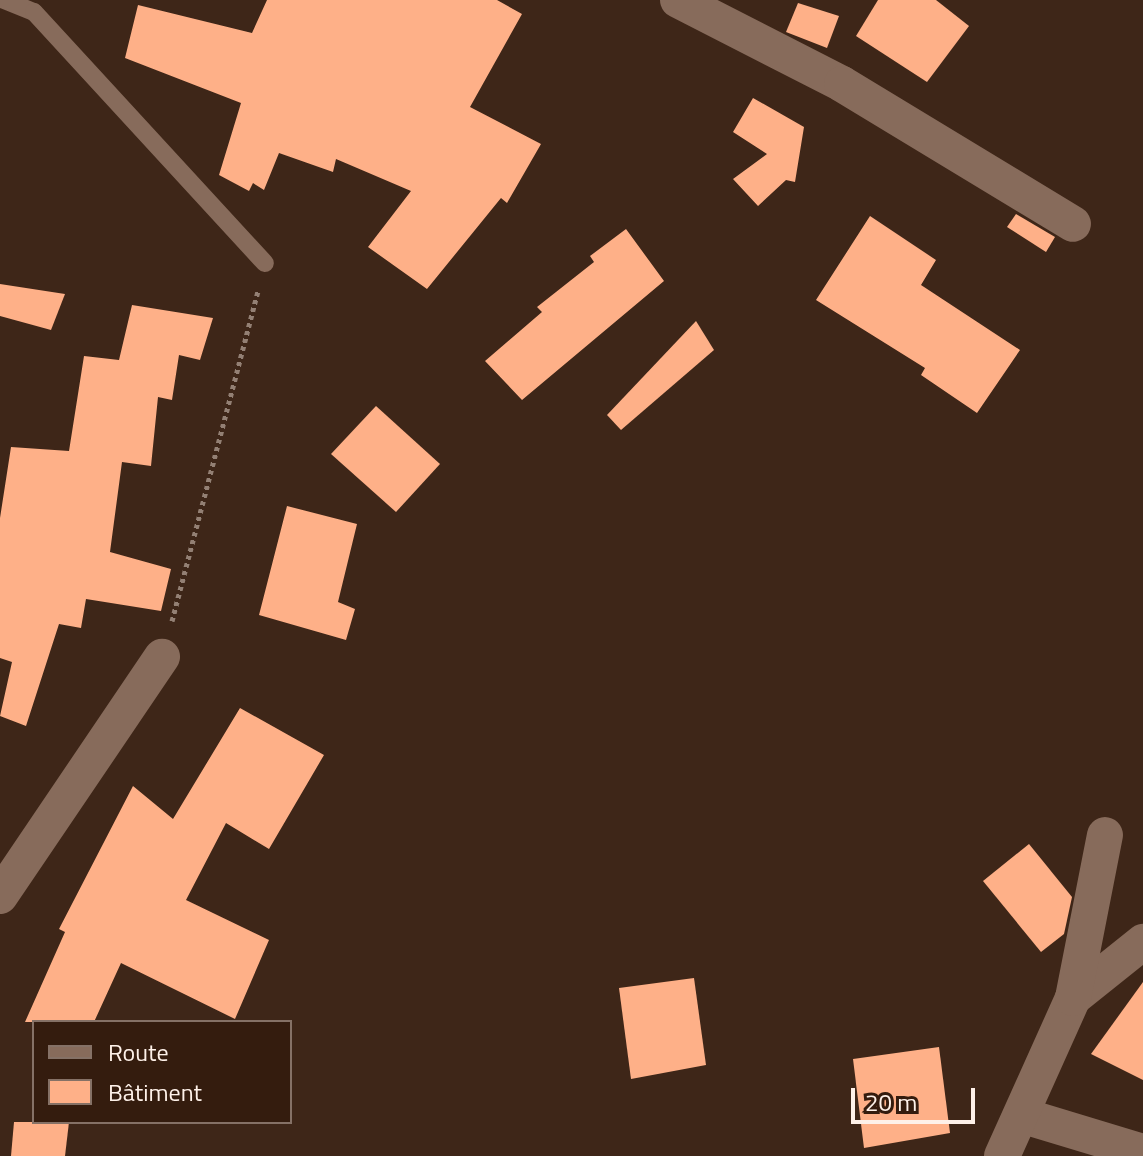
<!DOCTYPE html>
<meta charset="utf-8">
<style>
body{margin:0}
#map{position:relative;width:1143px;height:1156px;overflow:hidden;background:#3e2618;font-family:"Titillium Web",sans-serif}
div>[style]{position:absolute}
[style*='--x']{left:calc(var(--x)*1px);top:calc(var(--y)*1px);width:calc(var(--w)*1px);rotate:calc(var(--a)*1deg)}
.building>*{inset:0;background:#feb088}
.path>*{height:5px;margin-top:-2.5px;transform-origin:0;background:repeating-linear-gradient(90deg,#938074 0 4px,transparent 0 8px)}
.service>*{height:18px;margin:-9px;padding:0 9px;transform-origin:9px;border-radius:9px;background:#876b5b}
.minor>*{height:36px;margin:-18px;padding:0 18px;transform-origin:18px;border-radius:18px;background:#876b5b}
span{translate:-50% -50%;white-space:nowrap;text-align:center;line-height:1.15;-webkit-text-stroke:8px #341c0e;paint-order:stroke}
.legend{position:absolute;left:32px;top:1020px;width:260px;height:104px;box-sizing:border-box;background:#341c0e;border:2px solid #857166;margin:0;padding:10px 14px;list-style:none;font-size:24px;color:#fef1e9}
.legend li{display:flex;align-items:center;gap:16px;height:40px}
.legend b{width:40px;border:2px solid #857166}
.scale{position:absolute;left:851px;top:1088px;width:124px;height:36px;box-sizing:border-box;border:4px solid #fef1e9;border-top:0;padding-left:10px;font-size:24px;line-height:28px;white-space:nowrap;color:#fef1e9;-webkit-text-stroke:6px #341c0e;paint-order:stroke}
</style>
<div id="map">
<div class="building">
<i style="clip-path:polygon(267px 0,497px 0,522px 14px,470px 107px,541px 144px,507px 203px,501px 198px,427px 289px,368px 247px,411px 191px,336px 159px,333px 172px,279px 153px,264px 190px,253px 183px,249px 191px,219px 175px,241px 103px,125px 58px,138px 5px,252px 33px)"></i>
<i style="clip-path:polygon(878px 0,936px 0,969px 26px,927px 82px,856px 36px)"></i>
<i style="clip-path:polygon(798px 3px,839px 16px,827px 48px,786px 32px)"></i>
<i style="clip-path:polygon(753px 98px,804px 127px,795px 182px,786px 180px,758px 206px,733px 179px,767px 154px,733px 132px)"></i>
<i style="clip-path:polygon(1016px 214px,1055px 237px,1046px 252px,1007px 227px)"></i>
<i style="clip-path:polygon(870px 216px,936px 260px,921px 285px,1020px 350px,977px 413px,921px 375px,925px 368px,816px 300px)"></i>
<i style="clip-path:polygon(626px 229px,664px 281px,522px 400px,485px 361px,542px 312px,537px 307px,594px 262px,590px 256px)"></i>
<i style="clip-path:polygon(0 284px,65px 294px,51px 330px,0 316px)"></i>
<i style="clip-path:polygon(132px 305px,213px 318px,200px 360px,179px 355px,172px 400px,158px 397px,151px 466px,122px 462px,110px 552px,171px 569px,161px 611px,86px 599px,81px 628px,59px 624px,26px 726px,0 716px,12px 662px,0 658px,0 518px,11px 447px,69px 451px,84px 356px,119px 360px)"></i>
<i style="clip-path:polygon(696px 321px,714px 350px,621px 430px,607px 415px)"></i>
<i style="clip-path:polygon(376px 406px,440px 464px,396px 512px,331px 454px)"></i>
<i style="clip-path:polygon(287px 506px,357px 524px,338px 602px,355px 609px,346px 640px,259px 615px)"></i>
<i style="clip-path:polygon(240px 708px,324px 755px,269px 849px,226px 823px,186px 900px,269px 940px,235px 1019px,121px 963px,94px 1022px,25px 1022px,65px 932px,59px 929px,133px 786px,173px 819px)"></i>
<i style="clip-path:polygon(1029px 844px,1072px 897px,1064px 934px,1041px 952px,983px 881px)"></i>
<i style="clip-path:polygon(694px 978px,706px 1065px,631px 1079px,619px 988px)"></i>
<i style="clip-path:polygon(1143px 982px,1143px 1080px,1091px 1054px)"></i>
<i style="clip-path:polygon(939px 1047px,950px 1133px,864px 1148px,853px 1059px)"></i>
<i style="clip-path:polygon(14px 1122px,69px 1122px,65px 1156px,11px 1156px)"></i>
</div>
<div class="path">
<i style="--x:172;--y:621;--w:342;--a:-75.4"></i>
</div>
<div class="service">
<i style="--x:4;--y:0;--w:32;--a:22"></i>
<i style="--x:34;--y:12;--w:341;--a:47.4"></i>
</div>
<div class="minor">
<i style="--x:678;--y:0;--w:184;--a:27.1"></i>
<i style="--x:842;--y:84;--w:270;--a:31.2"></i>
<i style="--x:0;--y:896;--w:289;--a:-55.9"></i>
<i style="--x:1073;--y:998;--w:90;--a:-38.7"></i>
<i style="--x:1024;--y:1116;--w:124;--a:16.8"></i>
<i style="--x:1002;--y:1156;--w:173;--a:-65.8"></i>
<i style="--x:1073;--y:998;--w:166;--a:-78.9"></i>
</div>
<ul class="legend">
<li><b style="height:10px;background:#876b5b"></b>Route</li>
<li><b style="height:22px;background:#feb088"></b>Bâtiment</li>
</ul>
<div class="scale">20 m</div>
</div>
